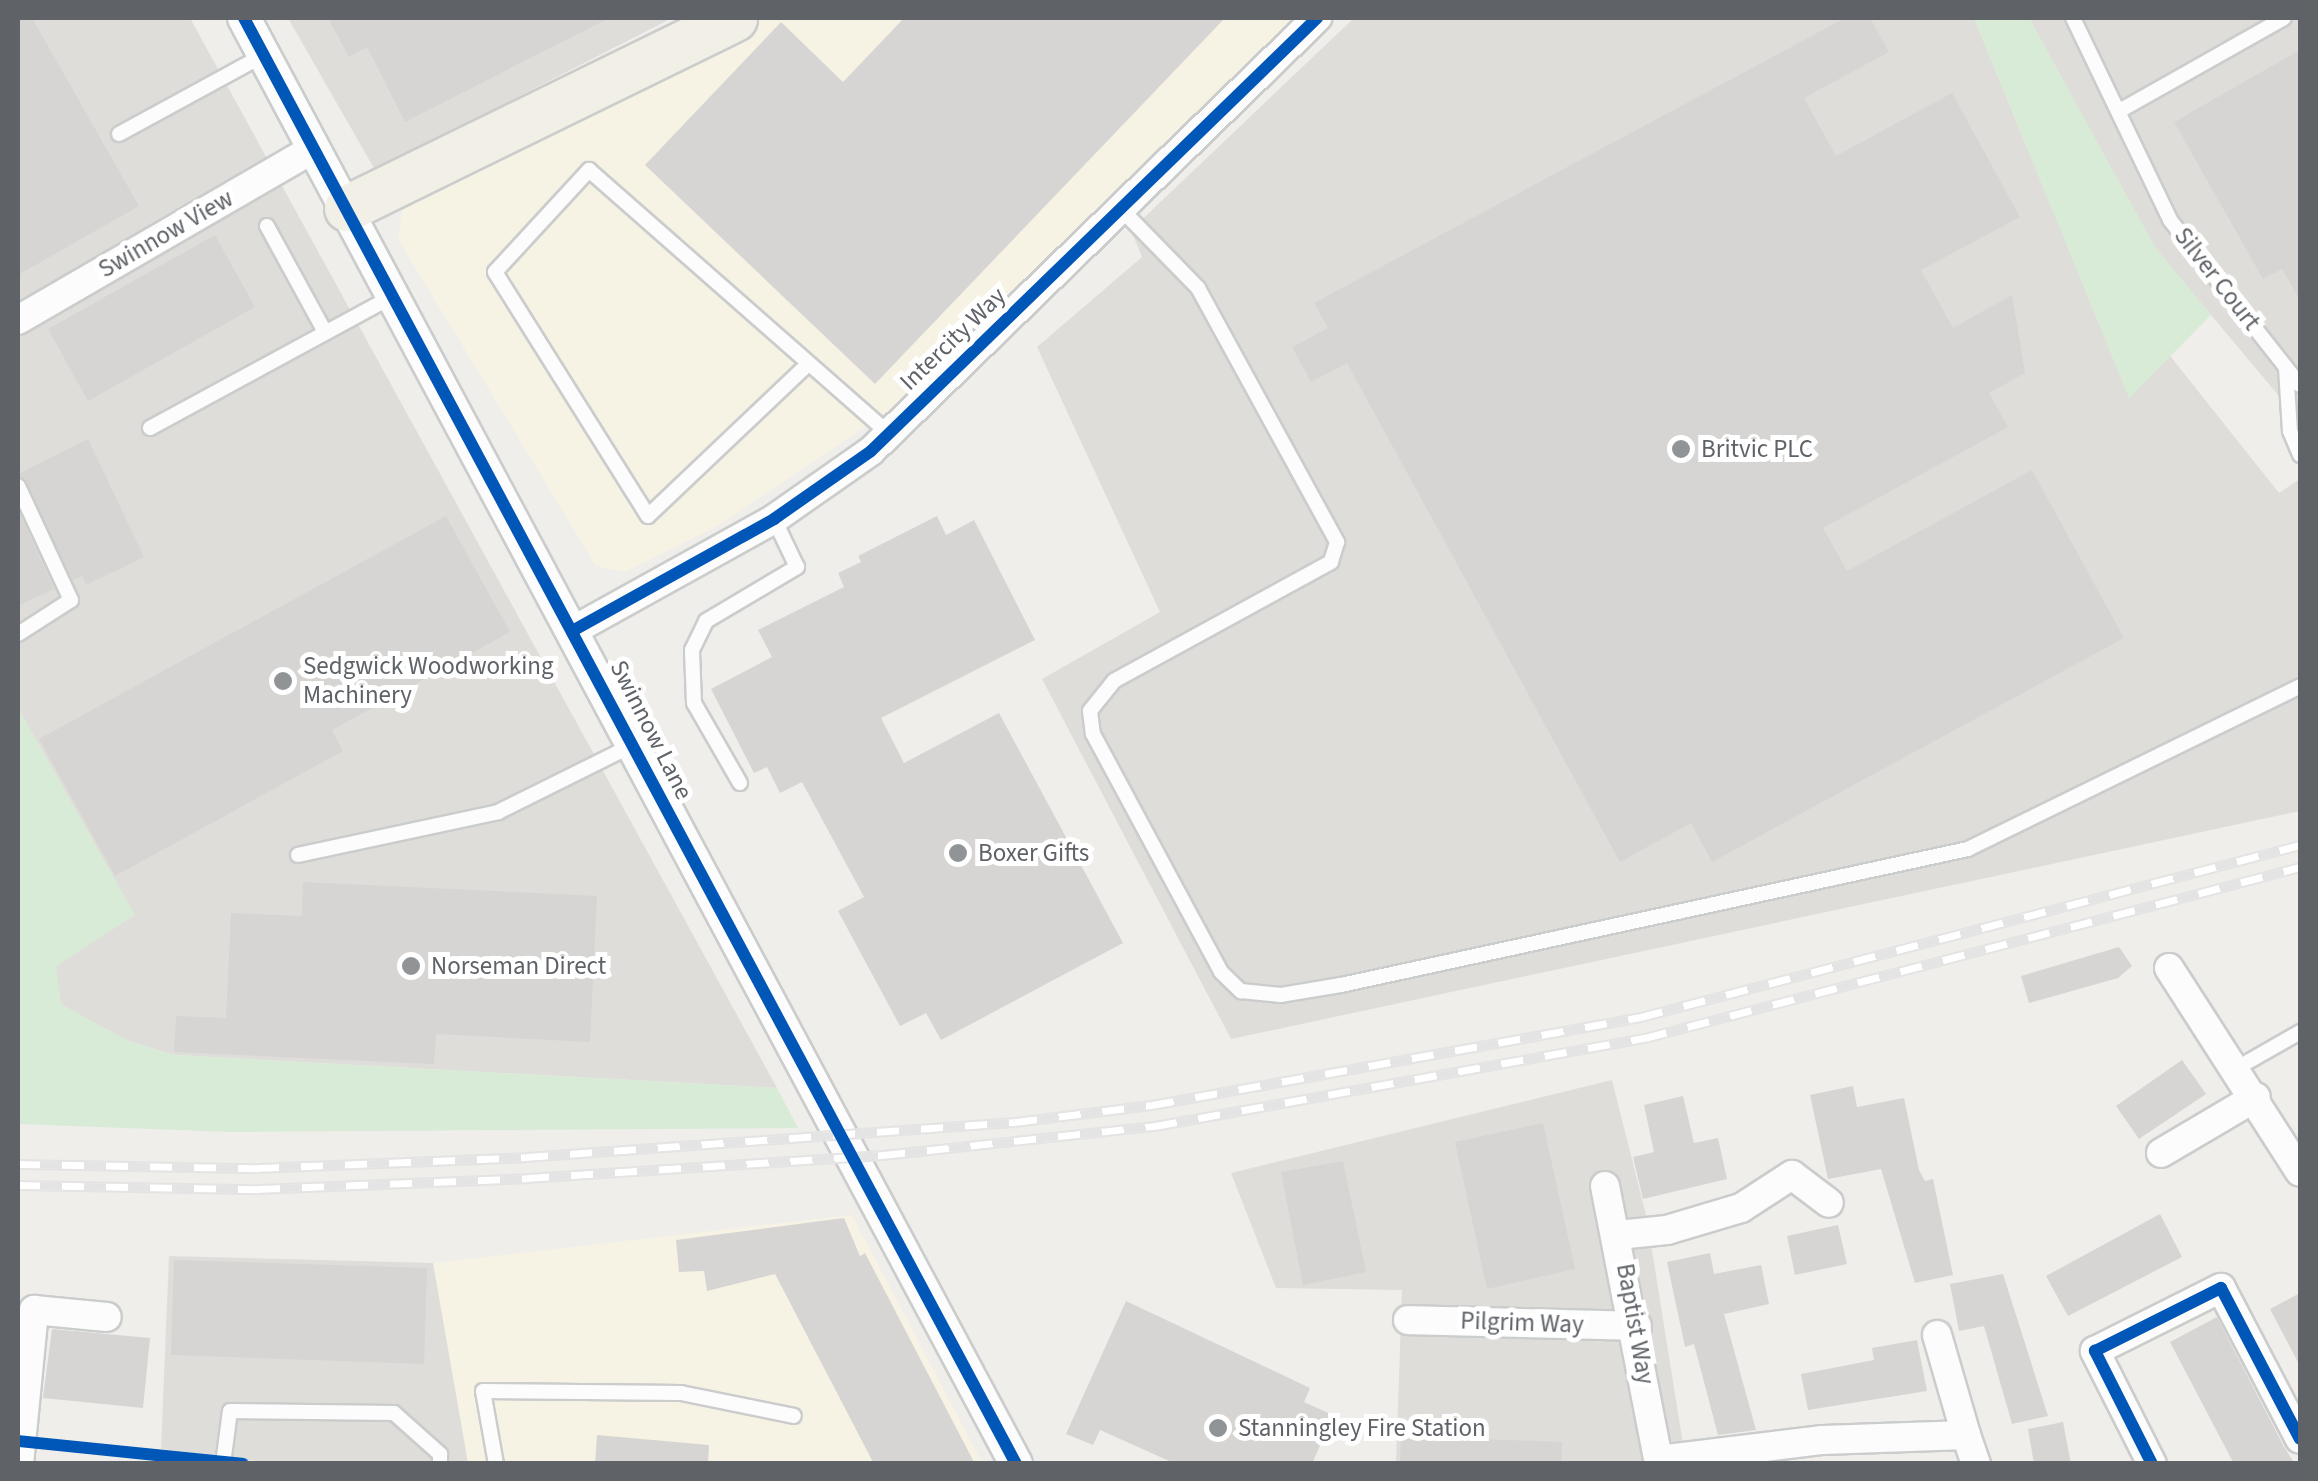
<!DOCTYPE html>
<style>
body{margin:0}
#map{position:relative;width:2318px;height:1481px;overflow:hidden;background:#efeeea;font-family:"Source Sans 3",sans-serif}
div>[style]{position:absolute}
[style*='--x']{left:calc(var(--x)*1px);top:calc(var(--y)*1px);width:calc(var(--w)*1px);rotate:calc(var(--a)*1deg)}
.commercial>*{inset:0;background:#f7f3e4}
.industrial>*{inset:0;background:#dfddda}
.green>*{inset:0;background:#d8ebd6}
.building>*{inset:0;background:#d6d5d3}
.roads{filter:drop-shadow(2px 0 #cbcccc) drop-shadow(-2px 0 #cbcccc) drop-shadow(0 2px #cbcccc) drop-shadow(0 -2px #cbcccc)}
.service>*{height:14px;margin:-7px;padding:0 7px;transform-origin:7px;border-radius:7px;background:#fdfcfc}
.minor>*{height:28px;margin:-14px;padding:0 14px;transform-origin:14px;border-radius:14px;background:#fdfcfc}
.tertiary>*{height:32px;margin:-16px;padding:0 16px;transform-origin:16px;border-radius:16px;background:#fdfcfc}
.trunk>*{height:45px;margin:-22.5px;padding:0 22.5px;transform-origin:22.5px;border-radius:22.5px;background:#f2f0e6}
.rail>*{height:11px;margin-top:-5.5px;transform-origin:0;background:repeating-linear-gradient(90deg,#fff 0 22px,#e4e4e4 0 44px);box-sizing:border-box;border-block:2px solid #e4e4e4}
.cycleway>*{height:12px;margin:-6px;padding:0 6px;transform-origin:6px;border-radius:6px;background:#0057b8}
.dots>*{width:28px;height:28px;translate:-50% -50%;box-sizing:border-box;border:5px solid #fff;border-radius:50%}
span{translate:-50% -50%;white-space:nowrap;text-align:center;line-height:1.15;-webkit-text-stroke:10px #fff;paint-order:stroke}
.street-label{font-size:25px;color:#5f6368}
.poi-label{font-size:25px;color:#5f6368}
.left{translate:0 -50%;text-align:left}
.frame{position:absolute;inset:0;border:20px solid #5f6368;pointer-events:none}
</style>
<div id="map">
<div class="commercial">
<i style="clip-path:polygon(760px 18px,1293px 18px,896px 406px,716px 527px,625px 572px,596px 566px,398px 239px,404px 198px)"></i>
<i style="clip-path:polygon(852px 1215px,982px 1463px,468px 1463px,433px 1263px)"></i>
</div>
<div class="industrial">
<i style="clip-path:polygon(18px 18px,190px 18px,777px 1088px,174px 1055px,128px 1041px,61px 1005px,18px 713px)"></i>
<i style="clip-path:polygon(288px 18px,672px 18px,375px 170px)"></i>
<i style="clip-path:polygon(1354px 18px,1974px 18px,2051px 206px,2279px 493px,2300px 479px,2300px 811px,1231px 1039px,1042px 679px,1160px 612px,1037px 347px,1142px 257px,1131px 230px)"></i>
<i style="clip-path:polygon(2029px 18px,2300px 18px,2300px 421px,2154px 247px)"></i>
<i style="clip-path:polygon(1612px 1080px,1647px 1219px,1686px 1463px,1396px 1463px,1402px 1290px,1276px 1288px,1231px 1173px)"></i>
<i style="clip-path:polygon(169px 1256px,433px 1263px,468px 1463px,281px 1464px,161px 1449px)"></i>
</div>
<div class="green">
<i style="clip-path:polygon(1974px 18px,2029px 18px,2155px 247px,2211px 315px,2129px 398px)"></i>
<i style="clip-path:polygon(20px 711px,135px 915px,56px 966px,61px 1004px,128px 1041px,174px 1055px,777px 1088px,798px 1128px,232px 1132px,18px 1124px)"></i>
</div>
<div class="building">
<i style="clip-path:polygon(18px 18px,32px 18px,139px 206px,18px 275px)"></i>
<i style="clip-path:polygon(328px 18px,609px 18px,405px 122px,367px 47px,349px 57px)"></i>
<i style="clip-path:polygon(904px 18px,1225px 18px,875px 384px,645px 165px,781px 22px,843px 82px)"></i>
<i style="clip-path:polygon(1845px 18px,1870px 18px,1889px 52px,1804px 98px,1836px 156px,1952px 93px,2020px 217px,1921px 270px,1953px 328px,2012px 295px,2025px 373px,1989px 393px,2008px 427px,1823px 528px,1847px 571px,2032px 470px,2124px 638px,1712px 862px,1691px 823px,1620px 862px,1347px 363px,1311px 382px,1292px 347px,1328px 328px,1314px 303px)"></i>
<i style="clip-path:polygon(2300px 50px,2300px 300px,2282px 269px,2263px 279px,2174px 122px)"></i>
<i style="clip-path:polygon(215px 235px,255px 307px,88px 401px,48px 329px)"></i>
<i style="clip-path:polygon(88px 439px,144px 557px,86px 585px,82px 576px,73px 580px,18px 474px)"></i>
<i style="clip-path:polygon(18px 510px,54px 589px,18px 606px)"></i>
<i style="clip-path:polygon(446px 516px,510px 632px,332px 730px,343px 751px,115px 876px,39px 739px)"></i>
<i style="clip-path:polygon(937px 516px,946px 535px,974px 520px,1035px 640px,881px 718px,904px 763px,999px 713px,1123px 943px,941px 1040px,926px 1013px,900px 1026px,838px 911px,864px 897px,802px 782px,780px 793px,767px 767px,754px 773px,711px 689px,772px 657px,758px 630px,844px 587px,838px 573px,861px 562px,858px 556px)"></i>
<i style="clip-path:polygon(303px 882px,597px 896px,590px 1042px,436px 1034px,434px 1064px,174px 1052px,176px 1016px,226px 1018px,231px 913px,302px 916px)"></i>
<i style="clip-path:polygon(2119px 947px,2132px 966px,2118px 978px,2029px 1003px,2021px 976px)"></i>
<i style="clip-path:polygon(2182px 1060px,2206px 1094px,2139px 1139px,2116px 1106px)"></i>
<i style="clip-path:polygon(1853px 1086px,1857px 1107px,1904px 1098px,1919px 1170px,1925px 1181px,1933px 1179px,1953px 1275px,1915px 1283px,1881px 1169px,1828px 1179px,1810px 1095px)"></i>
<i style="clip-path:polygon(1683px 1096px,1694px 1143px,1718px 1138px,1727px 1179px,1643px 1199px,1633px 1157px,1654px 1152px,1644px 1105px)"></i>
<i style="clip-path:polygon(1543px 1123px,1575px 1269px,1487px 1289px,1455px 1142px)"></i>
<i style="clip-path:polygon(1343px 1161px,1366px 1272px,1303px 1285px,1281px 1172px)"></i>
<i style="clip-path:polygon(2160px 1214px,2182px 1257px,2068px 1316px,2046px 1276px)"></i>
<i style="clip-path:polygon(844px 1218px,860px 1256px,865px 1253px,975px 1464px,874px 1464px,775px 1274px,707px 1291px,704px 1271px,679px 1272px,676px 1240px)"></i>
<i style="clip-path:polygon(1838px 1225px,1847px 1264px,1795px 1275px,1787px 1236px)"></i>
<i style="clip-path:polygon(1710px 1253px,1714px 1274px,1761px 1265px,1769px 1304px,1724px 1314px,1756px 1430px,1718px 1435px,1694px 1344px,1685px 1347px,1667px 1262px)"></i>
<i style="clip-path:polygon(174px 1260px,427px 1268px,424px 1364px,171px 1355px)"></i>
<i style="clip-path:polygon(2003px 1274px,2048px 1416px,2012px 1424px,1984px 1326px,1959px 1331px,1950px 1284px)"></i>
<i style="clip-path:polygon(2300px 1293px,2300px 1366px,2270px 1309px)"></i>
<i style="clip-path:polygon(1126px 1301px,1310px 1388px,1304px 1402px,1333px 1415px,1312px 1464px,1176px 1464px,1100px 1430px,1093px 1445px,1066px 1434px)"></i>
<i style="clip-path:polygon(2217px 1317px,2284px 1447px,2295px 1464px,2234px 1464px,2170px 1342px)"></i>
<i style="clip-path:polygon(52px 1329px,150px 1338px,143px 1408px,43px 1398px)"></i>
<i style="clip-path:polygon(1917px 1340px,1927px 1391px,1808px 1410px,1801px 1374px,1874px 1360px,1872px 1348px)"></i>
<i style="clip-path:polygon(2063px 1422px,2071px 1464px,2034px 1464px,2028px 1429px)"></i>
<i style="clip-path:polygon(597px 1435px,709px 1445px,708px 1464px,595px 1464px)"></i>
<i style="clip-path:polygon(1401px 1436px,1562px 1442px,1562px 1464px,1400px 1464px)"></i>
</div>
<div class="roads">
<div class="service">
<i style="--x:2073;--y:18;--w:224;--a:64.3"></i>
<i style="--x:2170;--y:220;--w:210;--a:51.8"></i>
<i style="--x:2121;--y:110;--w:187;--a:-29.4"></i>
<i style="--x:119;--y:134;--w:165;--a:-28.6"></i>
<i style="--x:1120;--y:208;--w:112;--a:45.7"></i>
<i style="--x:1198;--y:288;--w:290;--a:61.3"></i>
<i style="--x:1337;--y:542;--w:21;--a:107"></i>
<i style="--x:1331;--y:562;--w:247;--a:151.3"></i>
<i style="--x:1114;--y:681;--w:38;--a:129"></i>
<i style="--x:1090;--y:711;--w:23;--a:83"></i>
<i style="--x:1093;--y:734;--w:270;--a:61.7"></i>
<i style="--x:1221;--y:972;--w:28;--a:44"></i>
<i style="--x:1241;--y:991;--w:40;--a:5.7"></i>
<i style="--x:1281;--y:995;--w:61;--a:-9.5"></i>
<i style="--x:1341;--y:985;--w:642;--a:-12.24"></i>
<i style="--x:1968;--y:849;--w:370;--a:-26.1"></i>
<i style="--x:267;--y:226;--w:121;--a:61.3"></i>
<i style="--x:805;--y:367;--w:216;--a:136.5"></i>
<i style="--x:648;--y:516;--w:288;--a:-122.1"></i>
<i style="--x:495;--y:272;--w:139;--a:-47.3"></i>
<i style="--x:589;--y:170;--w:398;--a:41.3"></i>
<i style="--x:2286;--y:368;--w:63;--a:86.4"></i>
<i style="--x:2290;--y:431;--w:26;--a:67"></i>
<i style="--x:150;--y:428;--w:277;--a:-28.5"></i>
<i style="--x:18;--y:486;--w:126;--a:65.1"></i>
<i style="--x:71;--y:600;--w:63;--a:147.3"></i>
<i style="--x:740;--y:783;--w:92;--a:-119.9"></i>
<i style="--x:694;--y:703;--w:53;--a:-92.2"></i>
<i style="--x:692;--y:650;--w:32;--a:-64"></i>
<i style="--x:706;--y:621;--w:106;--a:-30.7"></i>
<i style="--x:797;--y:567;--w:53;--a:-115.6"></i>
<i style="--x:298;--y:855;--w:205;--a:-12.1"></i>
<i style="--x:498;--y:812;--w:148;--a:-26.4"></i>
<i style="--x:2237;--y:1068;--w:73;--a:-29.7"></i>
<i style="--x:223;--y:1464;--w:53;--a:-82.5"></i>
<i style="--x:230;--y:1411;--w:164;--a:0.7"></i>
<i style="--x:394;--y:1413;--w:62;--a:41.7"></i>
<i style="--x:440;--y:1454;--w:10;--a:90"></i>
<i style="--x:496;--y:1464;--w:74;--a:-100.1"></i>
<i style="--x:483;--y:1391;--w:198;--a:0.6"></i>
<i style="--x:681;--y:1393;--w:115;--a:11.5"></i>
</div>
<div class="minor">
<i style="--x:18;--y:320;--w:343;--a:-30.1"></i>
<i style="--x:574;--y:630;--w:229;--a:-29"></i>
<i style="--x:774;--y:519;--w:118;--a:-35"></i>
<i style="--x:871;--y:451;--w:622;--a:-44.15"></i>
<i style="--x:2169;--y:968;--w:242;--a:57.3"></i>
<i style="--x:2161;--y:1153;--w:110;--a:-30.5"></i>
<i style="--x:1605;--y:1186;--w:283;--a:79"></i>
<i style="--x:1618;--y:1235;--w:49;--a:-5.8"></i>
<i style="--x:1667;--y:1230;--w:77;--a:-16.6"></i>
<i style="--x:1741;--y:1208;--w:61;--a:-32.9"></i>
<i style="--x:1792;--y:1175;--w:46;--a:37.1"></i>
<i style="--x:1408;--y:1320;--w:229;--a:1.5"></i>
<i style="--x:1937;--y:1335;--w:104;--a:73.8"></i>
<i style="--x:1659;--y:1460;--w:165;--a:-7"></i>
<i style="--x:1823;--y:1440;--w:143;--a:-2"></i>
<i style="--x:1966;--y:1435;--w:31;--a:71"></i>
<i style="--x:19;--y:1464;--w:155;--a:-84.4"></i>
<i style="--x:34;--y:1310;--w:73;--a:5.5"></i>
<i style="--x:2152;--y:1464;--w:127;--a:-116.8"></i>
<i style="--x:2095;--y:1351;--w:141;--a:-26.6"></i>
<i style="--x:2221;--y:1288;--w:170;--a:62.4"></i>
</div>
<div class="tertiary">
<i style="--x:244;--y:18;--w:1639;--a:61.9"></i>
</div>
<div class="trunk">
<i style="--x:347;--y:208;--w:431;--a:-26.1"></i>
</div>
</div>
<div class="rail">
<i style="--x:18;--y:1164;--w:239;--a:1"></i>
<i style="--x:257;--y:1168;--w:269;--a:-2.3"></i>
<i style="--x:526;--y:1157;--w:490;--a:-4.1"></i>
<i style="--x:1015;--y:1122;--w:138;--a:-7.1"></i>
<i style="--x:1152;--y:1105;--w:497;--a:-10.2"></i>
<i style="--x:1641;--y:1017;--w:681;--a:-14.63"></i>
<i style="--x:18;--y:1185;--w:240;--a:1"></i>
<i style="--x:258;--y:1189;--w:269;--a:-2.3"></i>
<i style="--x:527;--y:1178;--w:357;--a:-3.7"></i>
<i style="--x:883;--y:1155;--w:274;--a:-6.1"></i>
<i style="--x:1155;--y:1126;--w:498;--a:-10.2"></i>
<i style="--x:1645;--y:1038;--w:677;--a:-14.63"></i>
</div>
<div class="cycleway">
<i style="--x:244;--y:18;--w:1639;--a:61.9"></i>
<i style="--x:574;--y:630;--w:229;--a:-29"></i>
<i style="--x:774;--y:519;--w:118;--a:-35"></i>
<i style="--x:871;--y:451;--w:622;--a:-44.15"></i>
<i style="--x:18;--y:1441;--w:226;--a:5.8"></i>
<i style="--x:2152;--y:1464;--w:127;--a:-116.8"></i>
<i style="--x:2095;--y:1351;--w:141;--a:-26.6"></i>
<i style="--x:2221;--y:1288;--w:170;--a:62.4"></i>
</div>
<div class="dots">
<i style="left:1681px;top:449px;background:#919496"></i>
<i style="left:283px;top:681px;background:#919496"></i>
<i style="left:958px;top:853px;background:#919496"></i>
<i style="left:411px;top:966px;background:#919496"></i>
<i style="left:1218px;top:1428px;background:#919496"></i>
</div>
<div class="street-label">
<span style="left:166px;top:234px;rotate:-30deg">Swinnow View</span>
<span style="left:2217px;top:279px;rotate:52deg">Silver Court</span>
<span style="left:953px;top:339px;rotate:-44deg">Intercity Way</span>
<span style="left:651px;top:730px;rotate:63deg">Swinnow Lane</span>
<span style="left:1522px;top:1323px;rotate:2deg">Pilgrim Way</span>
<span style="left:1635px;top:1324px;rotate:80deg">Baptist Way</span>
</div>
<div class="poi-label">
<span class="left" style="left:1701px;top:449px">Britvic PLC</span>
<span class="left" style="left:303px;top:681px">Sedgwick Woodworking<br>Machinery</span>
<span class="left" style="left:978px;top:853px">Boxer Gifts</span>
<span class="left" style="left:431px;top:966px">Norseman Direct</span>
<span class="left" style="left:1238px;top:1428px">Stanningley Fire Station</span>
</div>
<div class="frame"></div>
</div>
